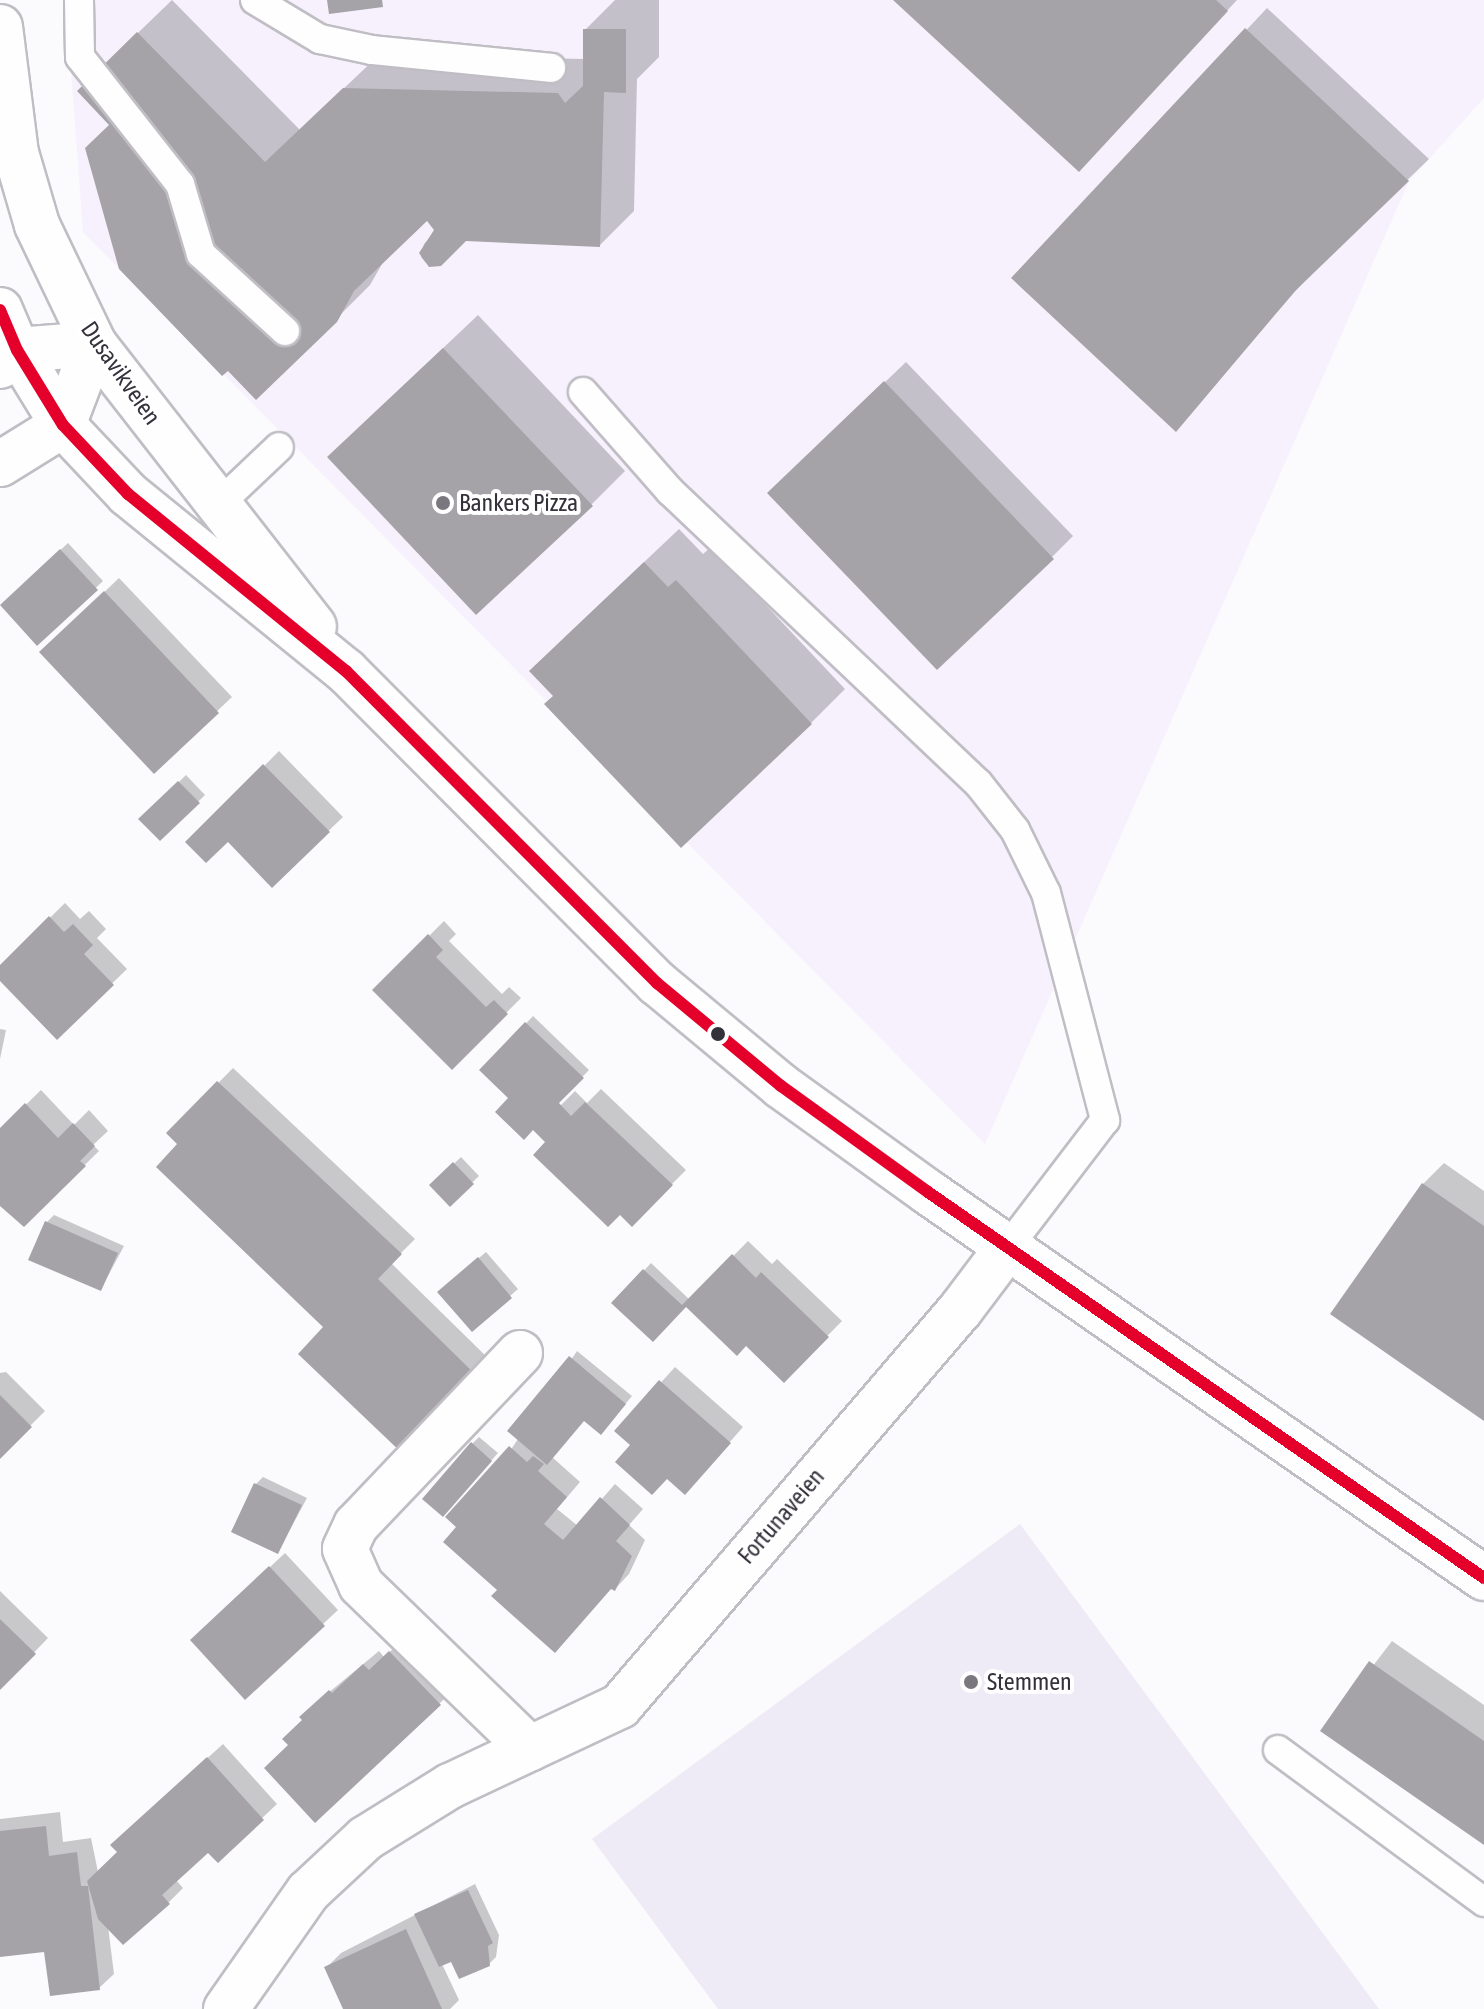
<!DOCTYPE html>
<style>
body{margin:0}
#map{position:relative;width:1484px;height:2009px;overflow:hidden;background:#fbfafd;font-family:"Asap Condensed",sans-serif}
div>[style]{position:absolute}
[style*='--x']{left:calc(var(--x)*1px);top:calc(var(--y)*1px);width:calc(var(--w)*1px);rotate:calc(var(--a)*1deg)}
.built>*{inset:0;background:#f6f1fd}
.green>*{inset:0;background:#efebf6}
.shadow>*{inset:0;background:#0003}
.building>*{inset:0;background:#a5a3a8}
.roads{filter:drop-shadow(2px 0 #c0bec4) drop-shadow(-2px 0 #c0bec4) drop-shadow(0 2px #c0bec4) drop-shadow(0 -2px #c0bec4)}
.lane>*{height:28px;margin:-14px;padding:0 14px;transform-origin:14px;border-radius:14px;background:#fefeff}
.street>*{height:44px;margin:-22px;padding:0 22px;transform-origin:22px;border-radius:22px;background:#fefeff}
.secondary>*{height:44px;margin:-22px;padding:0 22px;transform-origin:22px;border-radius:22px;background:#fefeff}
.bus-1>*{height:12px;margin:-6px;padding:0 6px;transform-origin:6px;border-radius:6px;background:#e4002b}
.dots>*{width:22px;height:22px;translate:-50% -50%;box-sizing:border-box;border:4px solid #fff;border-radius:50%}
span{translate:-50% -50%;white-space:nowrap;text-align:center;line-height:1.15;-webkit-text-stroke:8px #fff;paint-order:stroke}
.street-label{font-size:24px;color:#35313b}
.poi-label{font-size:24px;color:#35313b}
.left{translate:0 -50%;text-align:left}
</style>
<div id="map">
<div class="built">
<i style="clip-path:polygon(66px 0,1484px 0,1484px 98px,1409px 181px,985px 1144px,83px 232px)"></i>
</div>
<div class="green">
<i style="clip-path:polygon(1020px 1524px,1379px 2009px,718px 2009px,592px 1839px)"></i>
</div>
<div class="shadow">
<i style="clip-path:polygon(172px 0,300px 130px,379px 55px,585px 59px,585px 30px,615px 0,659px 0,659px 57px,637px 79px,634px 211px,600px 245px,466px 239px,441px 264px,426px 263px,421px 257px,424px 244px,437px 230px,427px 218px,386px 257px,370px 285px,335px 320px,111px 125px,113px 57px)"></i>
<i style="clip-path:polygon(896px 0,1237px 0,1100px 148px)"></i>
<i style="clip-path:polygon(1267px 8px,1429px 159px,1312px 272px,1176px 429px,1014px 278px)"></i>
<i style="clip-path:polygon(478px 315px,625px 471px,591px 505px,364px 423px)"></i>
<i style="clip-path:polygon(906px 362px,1073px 536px,1052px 557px,791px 472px)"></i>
<i style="clip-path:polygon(679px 529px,703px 554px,711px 547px,845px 689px,811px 723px,555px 696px,565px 637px)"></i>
<i style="clip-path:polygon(68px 543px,103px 581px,38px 643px,2px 605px)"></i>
<i style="clip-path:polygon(119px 578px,232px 697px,154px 771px,56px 638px)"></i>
<i style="clip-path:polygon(279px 751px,343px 817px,272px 885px,228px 839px,188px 842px)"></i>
<i style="clip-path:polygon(186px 775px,205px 795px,160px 839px,141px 819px)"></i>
<i style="clip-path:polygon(65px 903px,80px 919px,89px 911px,106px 929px,97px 938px,127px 969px,57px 1037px,0 978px,0 967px)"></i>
<i style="clip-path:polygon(444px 921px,456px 934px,449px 941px,502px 994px,509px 987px,521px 998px,452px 1067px,375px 990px)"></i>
<i style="clip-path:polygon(533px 1016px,589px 1070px,524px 1137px,511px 1097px,482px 1070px)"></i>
<i style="clip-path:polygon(0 1029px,6px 1030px,0 1059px)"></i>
<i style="clip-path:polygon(233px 1068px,415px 1239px,391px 1263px,492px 1362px,404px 1452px,326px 1327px,169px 1133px)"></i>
<i style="clip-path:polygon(601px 1089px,686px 1170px,632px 1224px,548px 1142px,561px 1105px,575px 1091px,587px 1103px)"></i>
<i style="clip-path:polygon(41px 1090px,74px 1125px,89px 1110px,108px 1131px,93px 1145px,99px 1151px,24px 1225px,0 1203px,0 1130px)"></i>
<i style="clip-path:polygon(461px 1157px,479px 1176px,450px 1204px,432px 1185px)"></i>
<i style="clip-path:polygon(1444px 1163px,1484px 1191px,1484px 1418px,1333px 1314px,1423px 1184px)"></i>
<i style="clip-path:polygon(54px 1215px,124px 1246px,101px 1289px,47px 1222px)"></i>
<i style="clip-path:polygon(748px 1241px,772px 1264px,777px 1259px,842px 1321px,784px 1380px,746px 1343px,686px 1305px,653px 1339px,614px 1303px,651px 1263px,690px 1300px)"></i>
<i style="clip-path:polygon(486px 1252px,518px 1289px,472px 1329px,447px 1285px)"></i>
<i style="clip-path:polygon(577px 1351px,632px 1396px,607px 1426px,584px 1419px,552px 1457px,580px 1482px,557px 1509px,578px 1526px,615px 1484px,643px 1509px,629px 1525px,645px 1540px,629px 1574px,615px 1589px,500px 1590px,459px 1527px)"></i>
<i style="clip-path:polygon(675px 1367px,743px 1427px,699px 1477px,633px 1445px,617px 1431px)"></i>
<i style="clip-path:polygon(6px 1372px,45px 1411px,0 1456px,0 1373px)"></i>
<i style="clip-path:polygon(479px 1437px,498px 1453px,450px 1507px,472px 1444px)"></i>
<i style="clip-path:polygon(263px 1477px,307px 1498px,278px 1552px,256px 1484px)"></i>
<i style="clip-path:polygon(285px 1553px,338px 1610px,245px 1697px,207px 1626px)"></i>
<i style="clip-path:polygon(0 1591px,48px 1638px,0 1688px)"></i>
<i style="clip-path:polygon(405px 1638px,454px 1689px,439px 1704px,290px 1744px,316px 1703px,379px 1651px,384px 1657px)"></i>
<i style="clip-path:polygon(1392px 1641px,1484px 1705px,1484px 1843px,1323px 1731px)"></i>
<i style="clip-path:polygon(223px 1744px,277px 1804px,218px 1860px,209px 1850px,176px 1880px,183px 1888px,168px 1903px,108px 1926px,114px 1974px,99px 1988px,46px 1949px,0 1955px,0 1819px,60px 1812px,63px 1842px,91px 1838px,98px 1872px,120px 1852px,127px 1831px)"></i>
<i style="clip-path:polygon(475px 1884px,499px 1935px,496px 1957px,489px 1964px,452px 1959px,442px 1964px,459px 2000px,450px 2009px,345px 2009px,326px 1968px,341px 1953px)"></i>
</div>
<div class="building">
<i style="clip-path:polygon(327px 0,382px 0,383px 7px,329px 14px)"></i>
<i style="clip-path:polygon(893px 0,1216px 0,1228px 11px,1079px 172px)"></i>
<i style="clip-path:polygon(1245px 28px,1409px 181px,1295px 291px,1176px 432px,1011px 278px)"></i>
<i style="clip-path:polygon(583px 29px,626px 29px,626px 93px,604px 92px,600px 247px,466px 241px,441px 266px,429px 267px,419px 253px,434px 230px,427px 221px,354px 291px,337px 322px,256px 400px,228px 371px,222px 376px,119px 269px,85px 148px,109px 125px,77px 91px,137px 32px,265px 162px,343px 88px,558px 93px,565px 103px,583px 86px)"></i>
<i style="clip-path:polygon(443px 348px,593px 506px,476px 615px,327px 457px)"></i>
<i style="clip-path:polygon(884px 381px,1054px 559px,937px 670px,767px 493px)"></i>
<i style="clip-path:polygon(60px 549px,98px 590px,37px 646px,0 605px)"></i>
<i style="clip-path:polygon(644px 562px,668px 587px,676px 580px,812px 724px,681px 848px,544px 704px,553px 696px,529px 671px)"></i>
<i style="clip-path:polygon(104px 591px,219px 713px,154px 774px,39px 652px)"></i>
<i style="clip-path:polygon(263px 764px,330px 832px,272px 888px,228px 842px,206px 863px,185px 842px)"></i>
<i style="clip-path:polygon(178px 781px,200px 803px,160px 841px,138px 819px)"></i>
<i style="clip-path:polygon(49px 916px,64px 932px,73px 924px,93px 945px,84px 954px,114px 985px,57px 1040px,0 981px,0 965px)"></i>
<i style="clip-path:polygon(428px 934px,443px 950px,436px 957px,486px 1007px,494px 1000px,508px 1014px,452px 1070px,372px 990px)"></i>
<i style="clip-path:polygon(525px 1022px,584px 1078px,559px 1103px,571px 1116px,585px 1102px,673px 1185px,632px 1227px,620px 1215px,608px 1227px,533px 1155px,545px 1142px,533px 1130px,524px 1140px,495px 1112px,508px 1098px,479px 1070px)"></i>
<i style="clip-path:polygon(217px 1081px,402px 1254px,378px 1279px,479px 1378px,404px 1455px,298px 1354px,323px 1327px,156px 1167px,177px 1144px,166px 1133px)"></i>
<i style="clip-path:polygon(25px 1103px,58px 1138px,73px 1123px,95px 1146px,80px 1161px,86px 1166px,24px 1227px,0 1206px,0 1128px)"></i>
<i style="clip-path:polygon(453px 1162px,474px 1184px,450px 1207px,429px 1185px)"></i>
<i style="clip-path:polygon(1422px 1183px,1484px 1226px,1484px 1421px,1330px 1314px)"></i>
<i style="clip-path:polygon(45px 1221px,118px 1253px,101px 1291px,28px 1260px)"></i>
<i style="clip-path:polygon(732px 1254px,756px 1278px,761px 1272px,829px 1337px,784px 1383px,746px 1346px,737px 1356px,686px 1307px,653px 1342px,611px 1303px,643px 1269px,682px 1305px)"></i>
<i style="clip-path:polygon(478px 1257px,512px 1298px,472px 1332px,437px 1292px)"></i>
<i style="clip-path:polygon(569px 1356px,626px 1404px,601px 1435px,584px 1421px,547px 1465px,507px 1431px)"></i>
<i style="clip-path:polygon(659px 1380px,731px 1443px,685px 1495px,667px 1479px,652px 1495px,615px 1462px,630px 1445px,614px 1431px)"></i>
<i style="clip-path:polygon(0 1395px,32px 1427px,0 1459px)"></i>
<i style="clip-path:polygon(471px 1442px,492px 1461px,443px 1517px,422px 1499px)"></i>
<i style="clip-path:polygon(509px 1446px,527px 1462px,533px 1456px,544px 1464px,538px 1471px,567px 1497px,544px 1524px,563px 1540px,600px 1497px,630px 1525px,616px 1541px,632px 1556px,615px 1591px,611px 1589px,555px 1653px,491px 1596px,497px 1590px,443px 1542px,456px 1527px,445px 1517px)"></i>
<i style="clip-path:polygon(254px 1483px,302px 1505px,278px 1554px,231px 1532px)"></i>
<i style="clip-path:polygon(269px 1566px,325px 1626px,245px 1700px,190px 1640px)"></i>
<i style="clip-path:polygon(0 1619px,36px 1654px,0 1690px)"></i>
<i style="clip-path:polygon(389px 1651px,441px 1705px,315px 1823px,264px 1768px,288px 1745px,282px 1739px,302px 1720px,299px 1717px,329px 1690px,332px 1693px,363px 1664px,369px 1670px)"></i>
<i style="clip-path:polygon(1369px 1661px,1484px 1741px,1484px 1845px,1320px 1731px)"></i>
<i style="clip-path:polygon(207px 1757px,264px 1820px,218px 1863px,208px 1853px,162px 1895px,170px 1904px,123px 1945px,98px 1919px,87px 1881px,117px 1852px,110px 1845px)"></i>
<i style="clip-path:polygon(46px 1826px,49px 1856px,77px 1852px,81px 1886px,88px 1886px,100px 1990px,50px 1996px,44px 1952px,0 1957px,0 1831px)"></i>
<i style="clip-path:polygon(468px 1890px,493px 1943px,488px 1946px,490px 1966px,459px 1979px,451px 1962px,439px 1967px,414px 1914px)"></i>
<i style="clip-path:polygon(406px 1929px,442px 2009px,343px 2009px,324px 1967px)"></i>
</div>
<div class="roads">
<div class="lane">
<i style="--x:79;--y:0;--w:57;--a:89"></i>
<i style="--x:80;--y:57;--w:162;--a:51.8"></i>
<i style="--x:180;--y:184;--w:73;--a:73.3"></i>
<i style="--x:201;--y:254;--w:114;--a:42.5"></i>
<i style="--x:255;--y:0;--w:76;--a:31"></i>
<i style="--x:320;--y:39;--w:53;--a:11.9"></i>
<i style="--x:372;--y:50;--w:180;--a:5.7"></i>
<i style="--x:583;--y:392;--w:132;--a:48.7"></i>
<i style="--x:670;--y:491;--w:424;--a:43.5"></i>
<i style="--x:978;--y:783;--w:60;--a:51.8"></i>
<i style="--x:1015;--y:830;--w:70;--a:63.8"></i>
<i style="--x:1046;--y:893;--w:235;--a:75.4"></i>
<i style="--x:1105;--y:1120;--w:161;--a:127.4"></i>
<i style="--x:220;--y:503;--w:81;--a:-43.5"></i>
<i style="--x:1278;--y:1750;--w:256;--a:36.4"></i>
</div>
<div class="street">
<i style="--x:0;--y:366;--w:23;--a:-43"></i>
<i style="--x:17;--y:350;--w:77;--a:-4.5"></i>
<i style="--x:94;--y:344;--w:87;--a:110.9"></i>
<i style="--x:63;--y:425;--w:74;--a:148.2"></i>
<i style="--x:520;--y:1353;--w:238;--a:133.6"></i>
<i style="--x:356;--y:1525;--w:26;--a:115"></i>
<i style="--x:345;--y:1549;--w:39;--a:66"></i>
<i style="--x:361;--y:1585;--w:235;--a:44.1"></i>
<i style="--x:226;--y:2009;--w:143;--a:-55"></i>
<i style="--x:308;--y:1892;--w:79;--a:-43"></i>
<i style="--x:366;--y:1838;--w:99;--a:-31.8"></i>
<i style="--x:450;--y:1786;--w:188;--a:-25.2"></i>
<i style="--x:620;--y:1706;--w:523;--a:-49.34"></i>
<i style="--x:961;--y:1309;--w:76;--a:-53"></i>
</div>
<div class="secondary">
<i style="--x:0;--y:27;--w:127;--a:82.8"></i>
<i style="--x:16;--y:153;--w:75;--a:73.7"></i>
<i style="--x:37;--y:225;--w:132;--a:64.4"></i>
<i style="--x:94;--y:344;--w:358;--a:52.1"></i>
<i style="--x:0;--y:310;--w:43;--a:67"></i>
<i style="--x:17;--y:350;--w:88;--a:58.5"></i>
<i style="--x:63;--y:425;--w:95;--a:46.7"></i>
<i style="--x:128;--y:494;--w:281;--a:39.1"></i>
<i style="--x:346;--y:671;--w:441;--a:45.1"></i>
<i style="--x:657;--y:983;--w:161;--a:39.7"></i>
<i style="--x:781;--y:1086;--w:181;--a:35.8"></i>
<i style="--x:928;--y:1192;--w:677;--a:34.77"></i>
</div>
</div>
<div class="bus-1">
<i style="--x:0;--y:310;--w:43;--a:67"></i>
<i style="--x:17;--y:350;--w:88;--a:58.5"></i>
<i style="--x:63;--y:425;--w:95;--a:46.7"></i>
<i style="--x:128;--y:494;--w:281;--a:39.1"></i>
<i style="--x:346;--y:671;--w:441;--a:45.1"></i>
<i style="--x:657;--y:983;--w:161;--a:39.7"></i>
<i style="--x:781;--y:1086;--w:181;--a:35.8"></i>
<i style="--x:928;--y:1192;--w:677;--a:34.77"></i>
</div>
<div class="dots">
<i style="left:443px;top:503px;background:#7a777f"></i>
<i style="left:718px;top:1034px;background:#35313b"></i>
<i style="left:971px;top:1682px;background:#7a777f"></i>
</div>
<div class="street-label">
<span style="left:121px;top:373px;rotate:55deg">Dusavikveien</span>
<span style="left:781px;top:1516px;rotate:-49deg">Fortunaveien</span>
</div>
<div class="poi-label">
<span class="left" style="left:459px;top:503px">Bankers Pizza</span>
<span class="left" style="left:987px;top:1682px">Stemmen</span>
</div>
</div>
